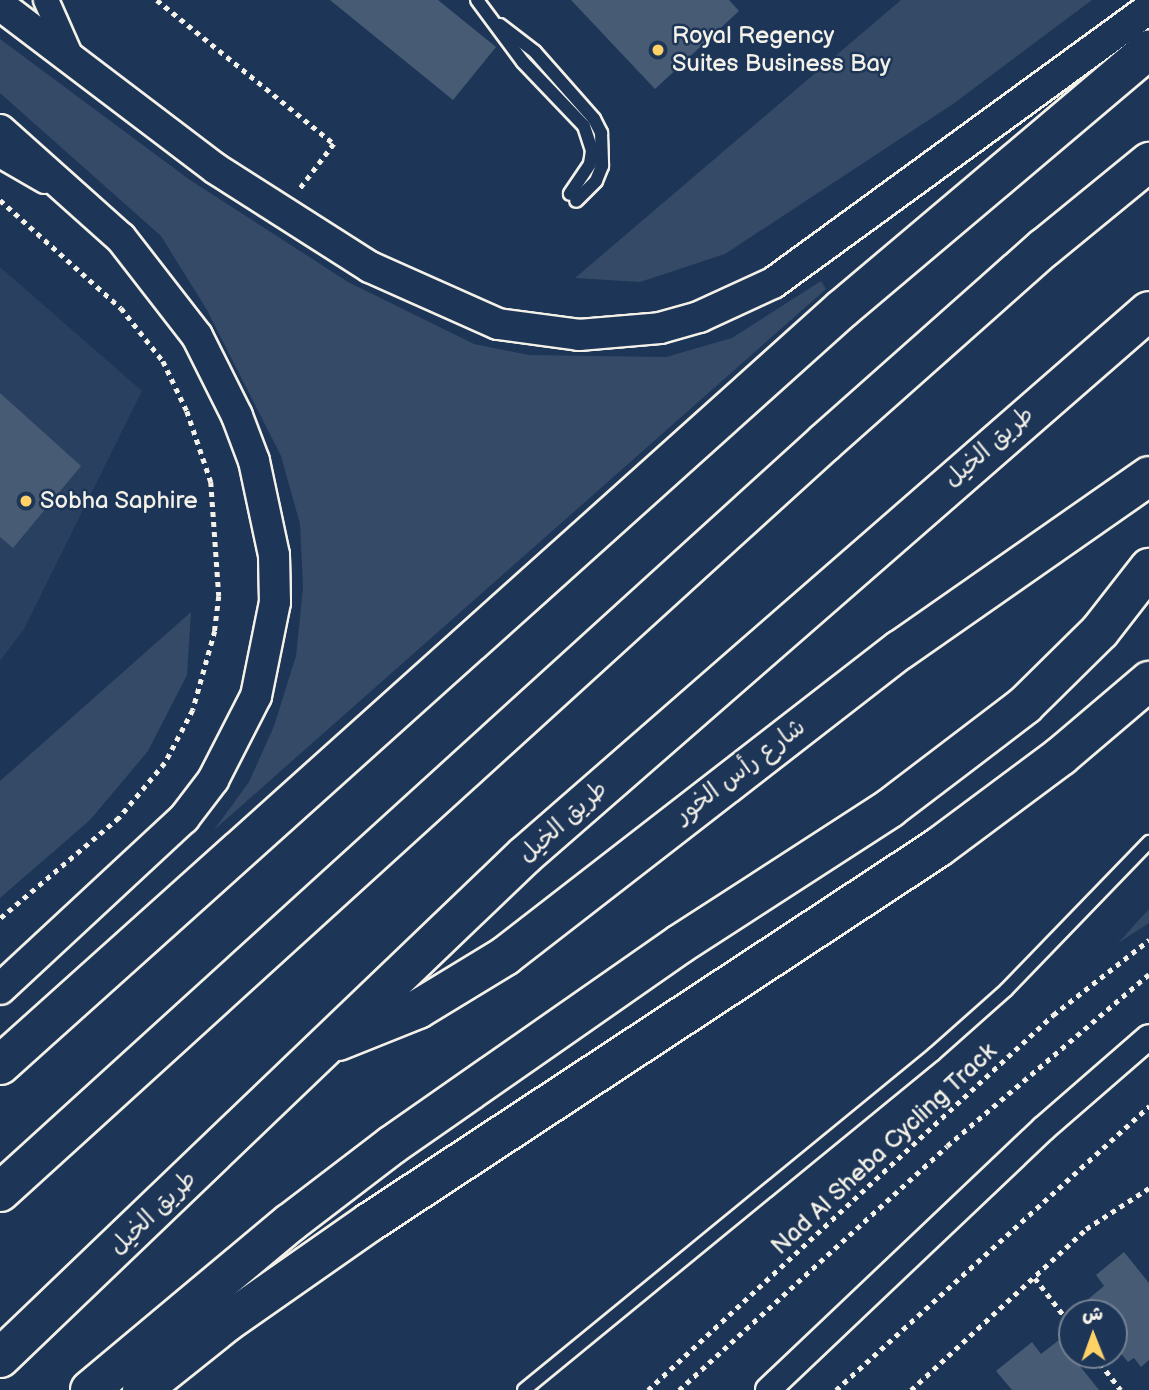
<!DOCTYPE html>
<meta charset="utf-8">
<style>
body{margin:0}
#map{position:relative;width:1149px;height:1390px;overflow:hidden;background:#1d3557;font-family:"Balsamiq Sans","Playpen Sans Arabic",sans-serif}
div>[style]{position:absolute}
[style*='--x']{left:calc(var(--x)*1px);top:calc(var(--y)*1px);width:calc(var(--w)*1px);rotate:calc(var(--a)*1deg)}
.built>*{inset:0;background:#2a4060}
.green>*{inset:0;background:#354a67}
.building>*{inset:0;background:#485b74}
.path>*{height:4.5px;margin-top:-2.25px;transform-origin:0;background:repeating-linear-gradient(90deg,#f4f1e8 0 5px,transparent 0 10px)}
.roads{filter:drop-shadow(2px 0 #f4f1e8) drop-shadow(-2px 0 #f4f1e8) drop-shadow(0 2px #f4f1e8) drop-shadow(0 -2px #f4f1e8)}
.service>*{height:12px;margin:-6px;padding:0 6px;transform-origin:6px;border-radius:6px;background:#1d3557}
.minor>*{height:24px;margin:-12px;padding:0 12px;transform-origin:12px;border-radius:12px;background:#1d3557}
.tertiary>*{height:30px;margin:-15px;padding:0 15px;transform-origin:15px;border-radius:15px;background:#1d3557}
.motorway>*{height:38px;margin:-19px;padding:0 19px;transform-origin:19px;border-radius:19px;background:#1d3557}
.dots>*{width:19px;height:19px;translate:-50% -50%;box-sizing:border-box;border:4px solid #1d3557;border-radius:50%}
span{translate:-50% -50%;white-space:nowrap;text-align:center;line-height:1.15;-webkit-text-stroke:5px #1d3557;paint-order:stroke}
.poi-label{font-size:24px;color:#f4f1e8}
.left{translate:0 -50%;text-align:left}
.street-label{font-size:24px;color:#f4f1e8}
.north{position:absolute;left:1058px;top:1299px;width:70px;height:70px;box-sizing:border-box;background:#1d3557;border:2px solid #738091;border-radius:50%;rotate:359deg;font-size:19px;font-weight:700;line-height:28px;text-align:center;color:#f4f1e8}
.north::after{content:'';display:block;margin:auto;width:24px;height:32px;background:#ffd166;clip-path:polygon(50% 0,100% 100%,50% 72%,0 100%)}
</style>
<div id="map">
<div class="built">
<i style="clip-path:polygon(0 267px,142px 391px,24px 629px,0 661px)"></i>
</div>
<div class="green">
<i style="clip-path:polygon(901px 0,1092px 0,953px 104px,725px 254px,640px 282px,575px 278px)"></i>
<i style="clip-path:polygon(0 39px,190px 180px,348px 282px,474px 344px,529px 355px,666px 357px,732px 338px,821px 281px,826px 289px,214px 830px,249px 782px,274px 726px,296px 656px,303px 588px,300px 524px,281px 456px,207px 310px,161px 236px,0 93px)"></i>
<i style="clip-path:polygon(191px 612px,187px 675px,148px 751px,90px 820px,0 898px,0 781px)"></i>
<i style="clip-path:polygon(1149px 909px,1149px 923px,1118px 943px)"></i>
</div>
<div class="building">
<i style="clip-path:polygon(330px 0,438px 0,496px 47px,453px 100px)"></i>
<i style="clip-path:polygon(571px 0,729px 0,739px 11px,655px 89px)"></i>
<i style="clip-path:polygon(0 393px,81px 466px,13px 548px,0 537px)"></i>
<i style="clip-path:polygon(1124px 1252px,1149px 1283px,1149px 1360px,1141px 1367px,1134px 1358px,1128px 1362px,1114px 1345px,1114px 1313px,1087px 1313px,1081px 1305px,1104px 1286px,1096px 1275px)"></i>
<i style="clip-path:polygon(1059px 1340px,1099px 1390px,1012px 1390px,996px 1371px,1032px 1342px,1041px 1354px)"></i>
</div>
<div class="path">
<i style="--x:157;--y:0;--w:228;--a:39.1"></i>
<i style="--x:334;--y:144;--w:58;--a:127.3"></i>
<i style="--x:0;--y:200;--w:162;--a:41.8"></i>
<i style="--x:121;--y:308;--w:68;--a:51.6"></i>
<i style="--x:163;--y:361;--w:55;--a:64.4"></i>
<i style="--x:187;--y:411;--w:75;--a:71.3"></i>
<i style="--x:211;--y:482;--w:114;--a:86"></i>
<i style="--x:219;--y:596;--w:35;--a:97"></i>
<i style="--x:215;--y:631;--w:82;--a:105.6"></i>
<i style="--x:193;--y:710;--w:60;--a:117.8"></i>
<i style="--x:165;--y:763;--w:72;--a:129.9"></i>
<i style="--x:119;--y:818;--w:156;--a:139.7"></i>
<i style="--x:1035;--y:1278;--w:61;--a:52.4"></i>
<i style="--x:1094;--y:1355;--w:44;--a:52.4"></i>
<i style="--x:648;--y:1390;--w:552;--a:-42.8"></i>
<i style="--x:1053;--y:1015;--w:122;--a:-38"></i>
<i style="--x:679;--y:1390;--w:362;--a:-42.3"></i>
<i style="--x:947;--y:1146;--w:265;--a:-40.4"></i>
<i style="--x:836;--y:1390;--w:423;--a:-42.2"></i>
<i style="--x:911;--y:1390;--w:238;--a:-42.6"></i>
<i style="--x:1086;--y:1229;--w:75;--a:-33.1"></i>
</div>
<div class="roads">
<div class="service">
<i style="--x:477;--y:0;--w:77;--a:53.4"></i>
<i style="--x:523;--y:62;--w:88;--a:46.4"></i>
<i style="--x:584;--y:126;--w:26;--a:72"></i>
<i style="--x:592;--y:151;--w:13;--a:99"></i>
<i style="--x:590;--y:164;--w:36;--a:124"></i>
<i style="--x:500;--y:25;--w:44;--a:37.6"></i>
<i style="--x:535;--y:52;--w:89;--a:48.6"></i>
<i style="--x:594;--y:119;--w:16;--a:63"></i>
<i style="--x:601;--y:133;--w:33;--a:88"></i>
<i style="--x:602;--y:166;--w:16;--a:112"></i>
<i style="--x:596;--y:181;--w:28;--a:135"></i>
<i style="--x:524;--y:1390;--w:530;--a:-39.34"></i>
<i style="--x:934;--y:1054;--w:96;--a:-41.6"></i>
<i style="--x:1006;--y:990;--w:206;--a:-46"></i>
</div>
<div class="minor">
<i style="--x:46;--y:0;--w:64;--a:66.2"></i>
<i style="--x:0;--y:155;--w:52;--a:30"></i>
<i style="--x:768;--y:1390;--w:379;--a:-43.5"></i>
<i style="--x:1043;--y:1129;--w:140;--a:-41"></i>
</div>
<div class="tertiary">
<i style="--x:0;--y:5;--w:271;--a:37.2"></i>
<i style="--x:216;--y:169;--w:183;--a:32.5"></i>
<i style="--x:370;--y:267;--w:140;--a:24"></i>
<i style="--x:498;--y:324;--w:82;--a:7.7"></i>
<i style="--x:579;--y:335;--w:81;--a:-4.9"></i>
<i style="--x:660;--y:328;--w:41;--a:-15.8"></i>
<i style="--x:699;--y:317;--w:81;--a:-24.7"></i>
<i style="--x:773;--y:283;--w:465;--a:-36.1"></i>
<i style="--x:0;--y:130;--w:162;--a:41.8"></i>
<i style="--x:121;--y:238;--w:124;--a:52.2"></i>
<i style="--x:197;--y:336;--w:89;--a:63.4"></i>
<i style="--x:237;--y:416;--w:48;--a:69.3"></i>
<i style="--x:254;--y:461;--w:96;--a:78"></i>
<i style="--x:274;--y:555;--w:47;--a:88.8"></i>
<i style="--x:275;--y:602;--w:96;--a:101.4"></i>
<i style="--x:256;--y:696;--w:94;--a:117.1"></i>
<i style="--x:213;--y:780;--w:48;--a:127.3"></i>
<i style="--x:184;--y:818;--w:251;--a:137.1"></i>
</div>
<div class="motorway">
<i style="--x:338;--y:1041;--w:86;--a:-21.8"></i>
<i style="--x:418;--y:1009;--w:102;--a:-31.3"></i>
<i style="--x:505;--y:956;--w:500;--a:-37.8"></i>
<i style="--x:900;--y:650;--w:304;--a:-34.9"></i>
<i style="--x:0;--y:1065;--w:1132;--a:-41.92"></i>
<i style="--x:842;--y:309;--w:402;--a:-40.2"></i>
<i style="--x:0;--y:1192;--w:1114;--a:-42.27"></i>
<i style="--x:824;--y:443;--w:294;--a:-41.6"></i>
<i style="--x:1044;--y:248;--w:136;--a:-39.3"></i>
<i style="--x:0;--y:1358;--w:726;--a:-43.77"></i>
<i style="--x:524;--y:856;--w:829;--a:-41.09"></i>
<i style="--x:90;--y:1390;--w:261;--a:-39.9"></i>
<i style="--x:290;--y:1223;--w:128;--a:-37.4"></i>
<i style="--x:392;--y:1145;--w:351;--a:-34.9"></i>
<i style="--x:680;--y:944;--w:250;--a:-32.9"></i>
<i style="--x:890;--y:808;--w:170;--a:-37.3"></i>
<i style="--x:1025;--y:705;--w:105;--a:-44.6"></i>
<i style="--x:1100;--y:631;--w:80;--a:-52.1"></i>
<i style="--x:142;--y:1390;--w:109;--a:-38.7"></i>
<i style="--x:227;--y:1322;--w:174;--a:-35"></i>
<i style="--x:370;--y:1222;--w:681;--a:-33.39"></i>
<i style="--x:939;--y:847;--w:152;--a:-36.7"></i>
<i style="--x:1061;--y:756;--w:116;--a:-40.4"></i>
</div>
</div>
<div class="dots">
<i style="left:658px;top:50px;background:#ffd166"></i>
<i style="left:26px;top:501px;background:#ffd166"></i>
</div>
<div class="poi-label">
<span class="left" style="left:672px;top:50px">Royal Regency<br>Suites Business Bay</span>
<span class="left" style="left:40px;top:501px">Sobha Saphire</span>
</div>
<div class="street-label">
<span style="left:989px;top:447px;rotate:-41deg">طريق الخيل</span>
<span style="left:740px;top:771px;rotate:-37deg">شارع رأس الخور</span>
<span style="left:563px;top:822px;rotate:-42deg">طريق الخيل</span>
<span style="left:884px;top:1149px;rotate:-43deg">Nad Al Sheba Cycling Track</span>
<span style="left:153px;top:1213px;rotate:-44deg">طريق الخيل</span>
</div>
<div class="north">ش</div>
</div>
